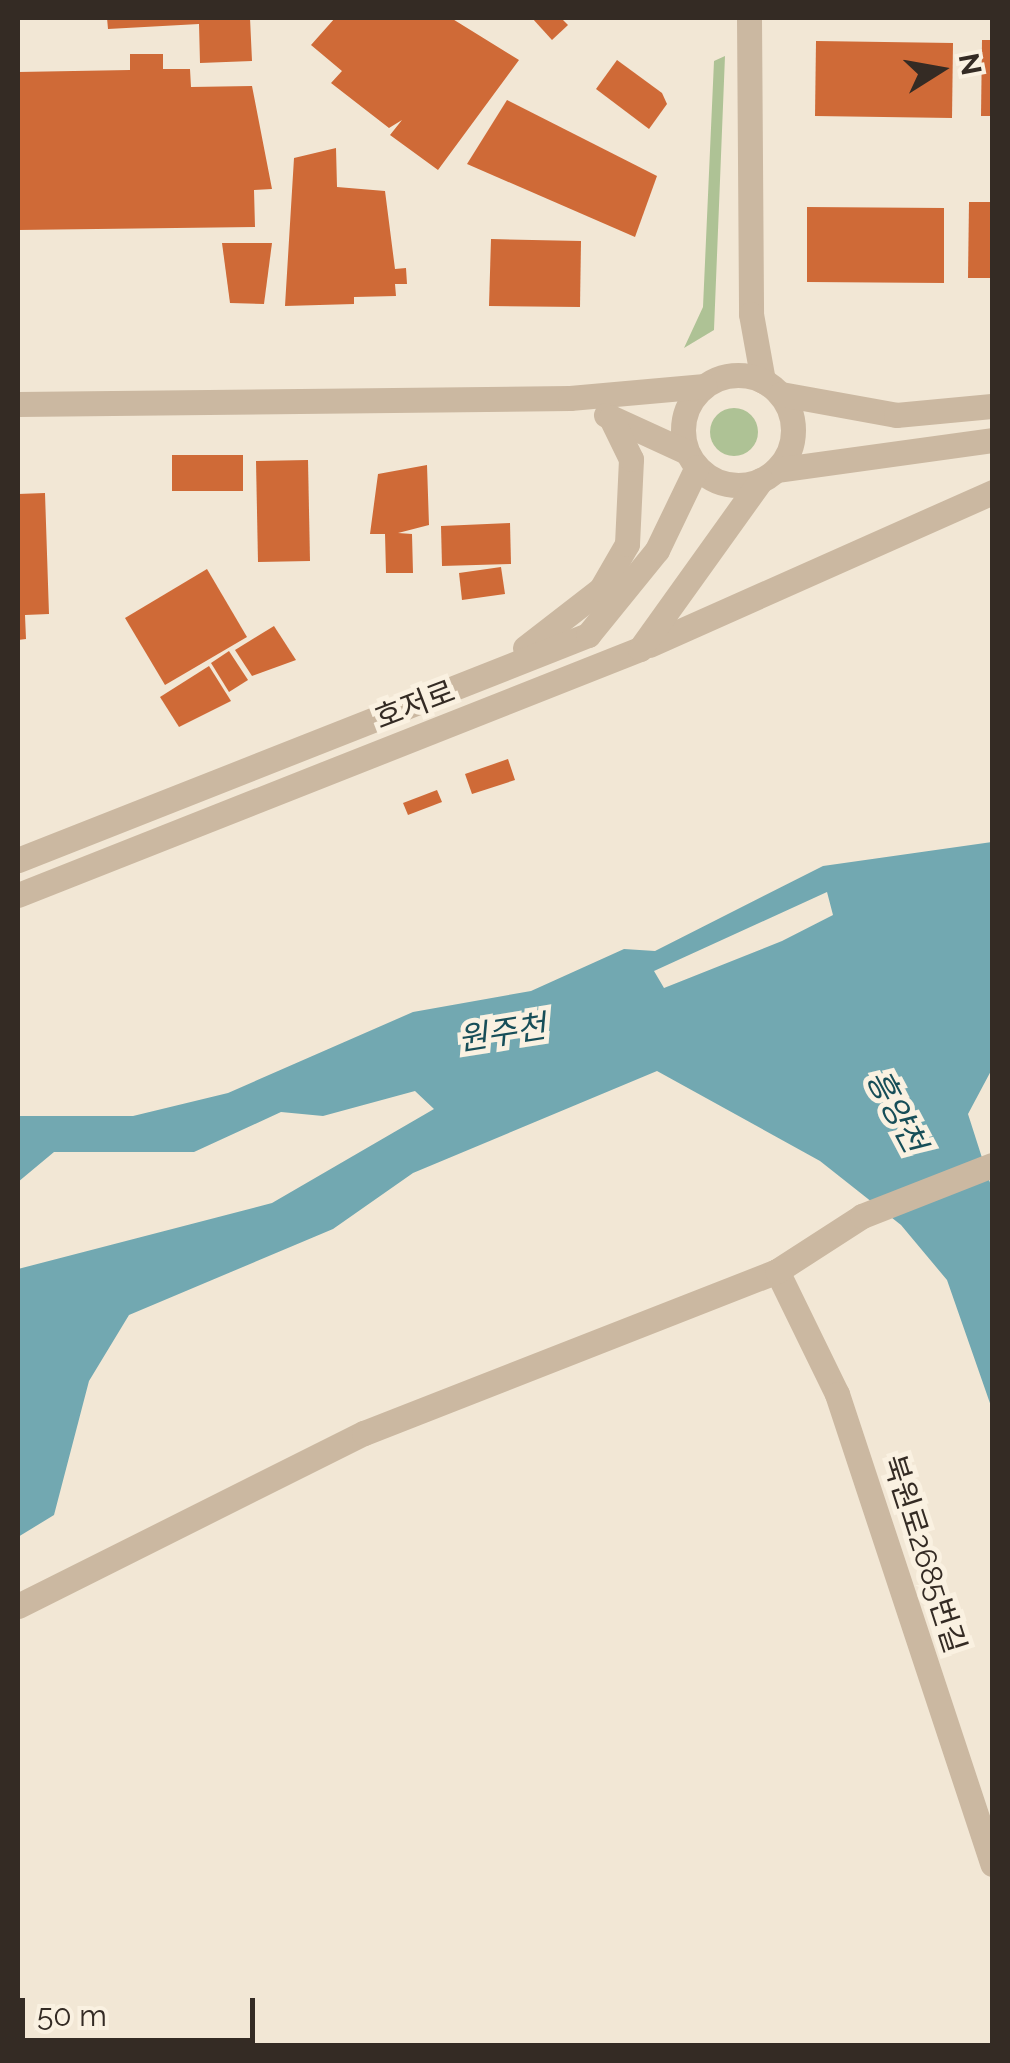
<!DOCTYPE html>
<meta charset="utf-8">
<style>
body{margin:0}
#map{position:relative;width:1010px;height:2063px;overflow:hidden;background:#f2e7d5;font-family:Raleway,"Noto Sans KR",sans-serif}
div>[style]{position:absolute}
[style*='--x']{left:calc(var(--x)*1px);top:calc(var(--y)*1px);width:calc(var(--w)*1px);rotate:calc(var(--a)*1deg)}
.green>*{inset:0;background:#aec295}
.round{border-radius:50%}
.water>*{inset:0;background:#72a8b1}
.building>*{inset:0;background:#cf6a37}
.minor>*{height:25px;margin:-12.5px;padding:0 12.5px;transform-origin:12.5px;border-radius:12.5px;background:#cbb8a1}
.tertiary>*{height:25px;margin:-12.5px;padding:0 12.5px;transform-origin:12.5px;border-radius:12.5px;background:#cbb8a1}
.tertiary>.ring{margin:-12.5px;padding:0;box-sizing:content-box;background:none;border:25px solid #cbb8a1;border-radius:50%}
span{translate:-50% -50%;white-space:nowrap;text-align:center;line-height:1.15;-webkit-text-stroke:10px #faf1e1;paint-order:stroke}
.street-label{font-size:30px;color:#342b24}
.water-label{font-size:32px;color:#174e58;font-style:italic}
.frame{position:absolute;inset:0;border:20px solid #342b24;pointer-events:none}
.north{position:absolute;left:890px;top:20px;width:100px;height:100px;-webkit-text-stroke:8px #faf1e1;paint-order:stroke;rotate:79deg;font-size:28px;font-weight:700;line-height:40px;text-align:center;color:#342b24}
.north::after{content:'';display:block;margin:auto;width:35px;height:45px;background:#342b24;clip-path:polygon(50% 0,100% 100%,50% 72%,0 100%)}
.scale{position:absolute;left:20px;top:1998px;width:235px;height:45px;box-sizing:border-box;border:5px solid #342b24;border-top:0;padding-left:12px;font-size:30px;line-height:35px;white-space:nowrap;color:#342b24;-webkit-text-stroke:8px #faf1e1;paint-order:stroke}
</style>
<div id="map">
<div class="green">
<i style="clip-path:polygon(725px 56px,714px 330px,684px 348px,703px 307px,714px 61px)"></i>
<i class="round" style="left:710px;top:408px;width:48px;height:48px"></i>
</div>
<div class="water">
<i style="clip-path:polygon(evenodd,992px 842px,992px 1069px,968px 1114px,992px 1189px,992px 1409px,947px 1280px,901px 1225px,820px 1161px,657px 1071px,413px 1173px,333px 1229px,129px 1315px,89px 1381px,54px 1515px,18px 1537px,18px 1269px,272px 1203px,434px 1109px,415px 1091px,323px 1116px,281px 1112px,194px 1152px,54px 1152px,18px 1182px,18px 1116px,133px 1116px,228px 1093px,413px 1012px,531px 991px,624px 949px,655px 951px,823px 866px,992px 842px,827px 892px,833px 915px,782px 941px,664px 988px,654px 971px,827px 892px)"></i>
</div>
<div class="building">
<i style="clip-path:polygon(107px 18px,250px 18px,252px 61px,200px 63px,199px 24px,108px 29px)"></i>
<i style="clip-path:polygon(335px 18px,451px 18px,519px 60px,438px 170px,390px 135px,402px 120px,389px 128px,331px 83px,342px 71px,311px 45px)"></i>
<i style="clip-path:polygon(532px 18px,561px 18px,568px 25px,552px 40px)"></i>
<i style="clip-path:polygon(982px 40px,992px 40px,992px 116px,981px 116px)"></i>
<i style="clip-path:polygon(816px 41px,953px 43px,952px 118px,815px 116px)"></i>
<i style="clip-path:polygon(130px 54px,163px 54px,163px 69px,190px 69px,191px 87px,252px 86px,272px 189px,254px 190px,255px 227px,18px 230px,18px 72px,130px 70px)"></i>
<i style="clip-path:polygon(617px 60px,662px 93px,667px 104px,649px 129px,596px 89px)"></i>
<i style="clip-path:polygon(507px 100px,657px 176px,635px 237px,467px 164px)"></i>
<i style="clip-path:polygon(336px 148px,337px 187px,385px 191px,395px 269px,406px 268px,407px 284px,395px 284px,396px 296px,354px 297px,354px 304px,285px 306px,294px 158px)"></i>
<i style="clip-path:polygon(969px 202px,992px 202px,992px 278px,968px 278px)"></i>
<i style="clip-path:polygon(807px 207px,944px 208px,944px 283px,807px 282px)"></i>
<i style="clip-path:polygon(491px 239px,581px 241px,580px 307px,489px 306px)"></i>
<i style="clip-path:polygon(222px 243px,272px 243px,264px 304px,230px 303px)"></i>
<i style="clip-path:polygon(172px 455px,243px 455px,243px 491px,172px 491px)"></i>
<i style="clip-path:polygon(308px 460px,310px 561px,258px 562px,256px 461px)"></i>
<i style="clip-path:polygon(427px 465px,429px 525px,398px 533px,412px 534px,413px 573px,386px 573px,385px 534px,370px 534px,378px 474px)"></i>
<i style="clip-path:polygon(45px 493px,49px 614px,25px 615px,26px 639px,18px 640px,18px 494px)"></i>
<i style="clip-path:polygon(510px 523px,511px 564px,442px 566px,441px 526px)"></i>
<i style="clip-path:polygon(501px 567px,505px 594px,462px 600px,459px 573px)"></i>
<i style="clip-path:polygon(207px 569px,247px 637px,165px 685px,125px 618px)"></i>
<i style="clip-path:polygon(274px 626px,296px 660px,252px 676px,235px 650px)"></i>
<i style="clip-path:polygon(229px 651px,248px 680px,229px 692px,211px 663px)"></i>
<i style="clip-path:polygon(209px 666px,231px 701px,179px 727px,160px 697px)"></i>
<i style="clip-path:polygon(508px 759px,515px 780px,472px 794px,465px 774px)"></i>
<i style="clip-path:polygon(437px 790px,442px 802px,408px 815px,403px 803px)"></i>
</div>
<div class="minor">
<i style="--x:777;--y:1271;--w:137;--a:64"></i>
<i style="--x:837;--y:1394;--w:495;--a:71.7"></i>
<i style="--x:18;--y:1606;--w:387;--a:-26.6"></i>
<i style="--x:364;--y:1433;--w:444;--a:-21.4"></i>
<i style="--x:777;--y:1271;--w:101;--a:-32.9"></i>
<i style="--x:862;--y:1216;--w:140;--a:-21.4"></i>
</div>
<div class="tertiary">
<i style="--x:749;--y:18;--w:296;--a:89.6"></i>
<i style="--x:751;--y:314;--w:68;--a:79.8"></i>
<i class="ring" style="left:683px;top:375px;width:85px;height:85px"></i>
<i style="--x:781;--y:394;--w:117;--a:10.3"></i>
<i style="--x:896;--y:415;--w:96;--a:-5.4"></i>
<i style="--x:18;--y:404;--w:552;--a:-0.62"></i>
<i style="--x:570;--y:398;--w:135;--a:-5.1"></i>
<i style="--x:606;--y:415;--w:89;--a:24.6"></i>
<i style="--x:776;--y:470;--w:218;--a:-7.9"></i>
<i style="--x:649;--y:645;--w:376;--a:-24"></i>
<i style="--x:525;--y:648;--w:96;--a:-37.8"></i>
<i style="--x:601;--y:589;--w:52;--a:-60"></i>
<i style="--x:627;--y:544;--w:85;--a:-87.3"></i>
<i style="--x:631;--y:459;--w:46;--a:-116"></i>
<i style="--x:18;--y:860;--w:613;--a:-21.54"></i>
<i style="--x:588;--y:635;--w:109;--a:-50.9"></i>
<i style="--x:657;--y:550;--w:92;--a:-64.3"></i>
<i style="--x:18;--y:895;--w:669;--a:-21.58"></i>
<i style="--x:640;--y:649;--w:208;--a:-54.4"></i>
</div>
<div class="street-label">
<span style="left:415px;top:705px;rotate:-21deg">호저로</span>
<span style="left:924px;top:1554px;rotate:72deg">북원로2685번길</span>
</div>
<div class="water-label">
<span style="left:502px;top:1033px;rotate:-9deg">원주천</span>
<span style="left:896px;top:1111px;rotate:62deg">흥양천</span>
</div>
<div class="frame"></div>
<div class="north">N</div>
<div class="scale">50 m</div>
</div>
